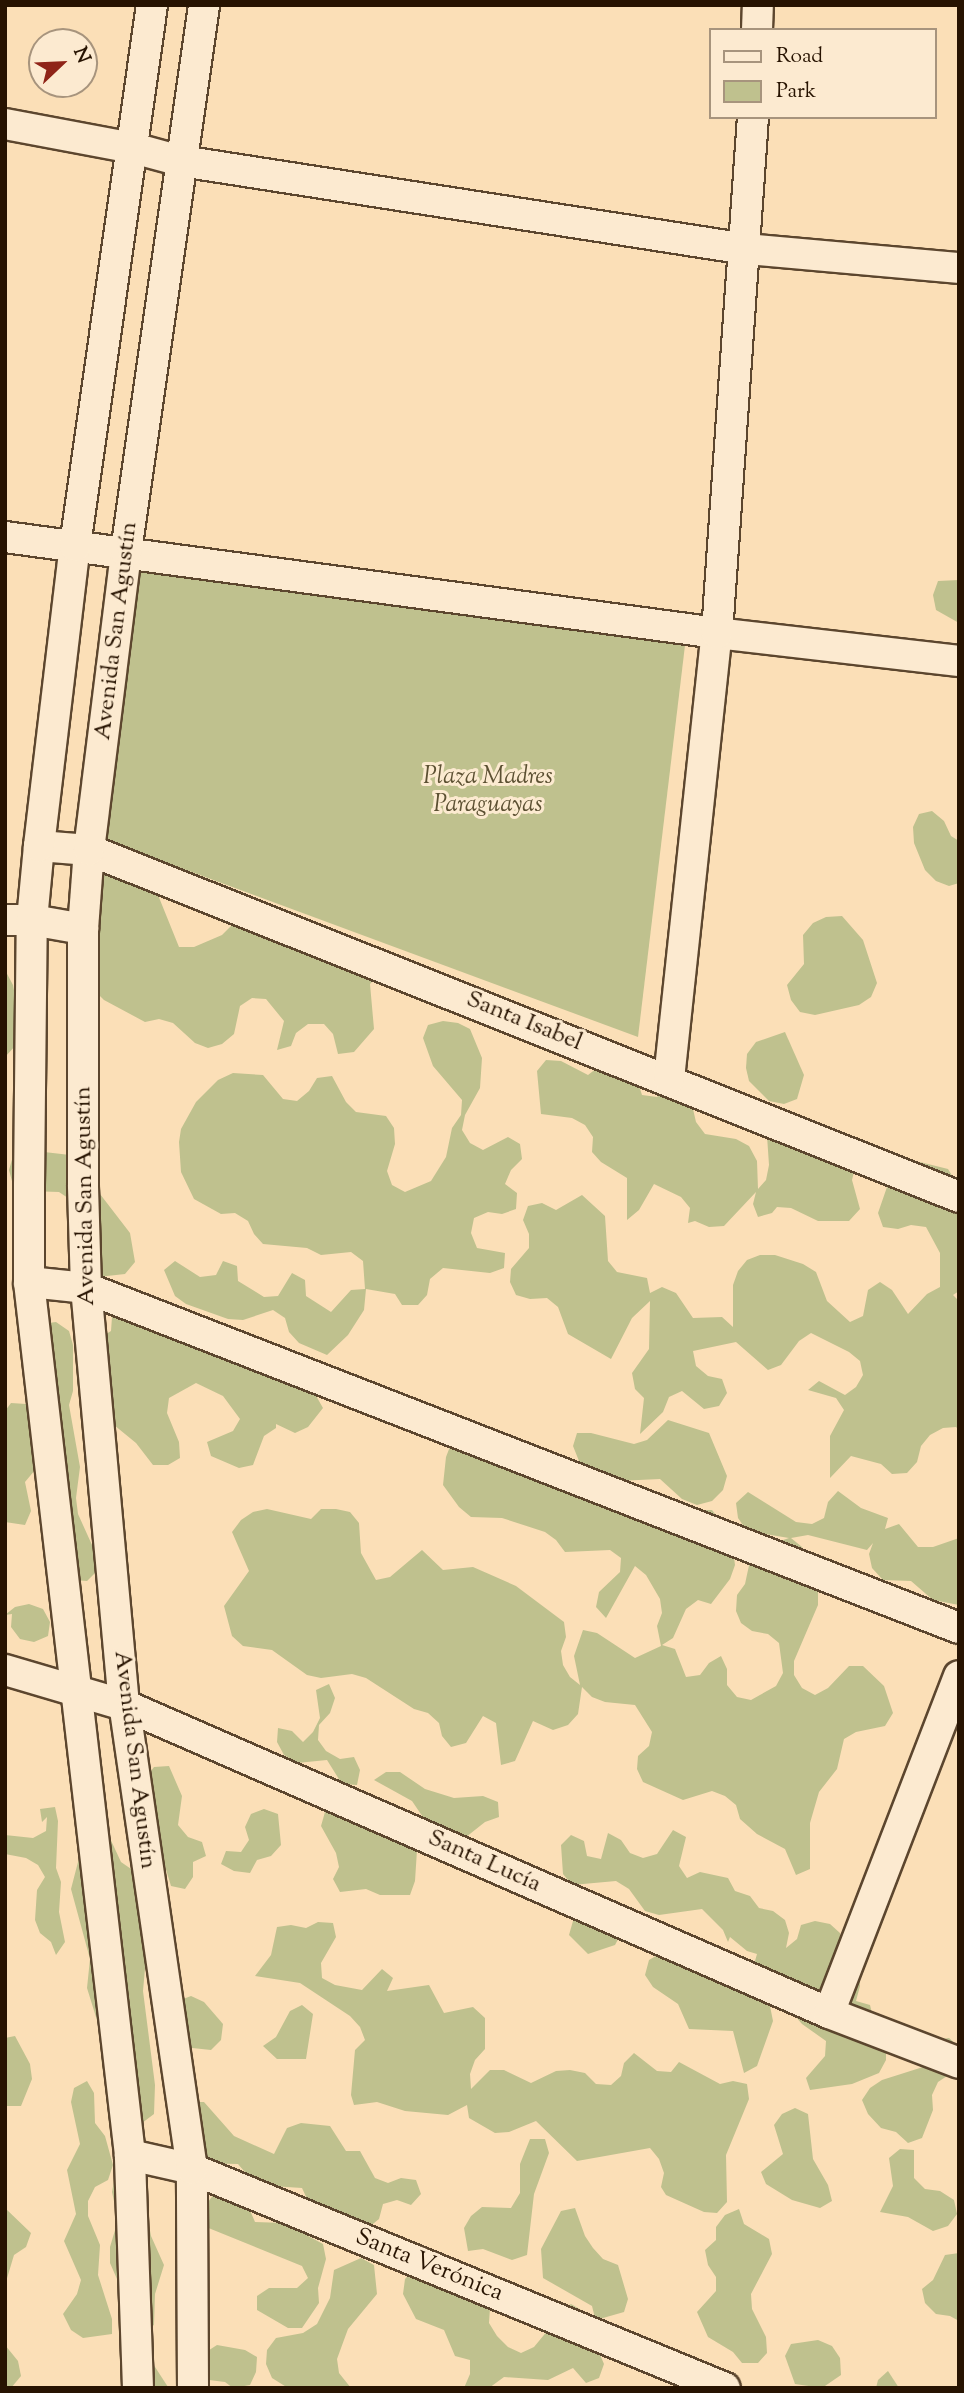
<!DOCTYPE html>
<meta charset="utf-8">
<style>
body{margin:0}
#map{position:relative;width:964px;height:2393px;overflow:hidden;background:#fbdfb7;font-family:"Sorts Mill Goudy",serif}
div>[style]{position:absolute}
[style*='--x']{left:calc(var(--x)*1px);top:calc(var(--y)*1px);width:calc(var(--w)*1px);rotate:calc(var(--a)*1deg)}
.green>*{inset:0;background:#bfc18e}
.roads{filter:drop-shadow(2px 0 #5c462e) drop-shadow(-2px 0 #5c462e) drop-shadow(0 2px #5c462e) drop-shadow(0 -2px #5c462e)}
.minor>*{height:30px;margin:-15px;padding:0 15px;transform-origin:15px;border-radius:15px;background:#fcead0}
span{translate:-50% -50%;white-space:nowrap;text-align:center;line-height:1.15;-webkit-text-stroke:6px #fcead0;paint-order:stroke}
.street-label{font-size:24px;color:#271301}
.park-label{font-size:24px;color:#5c5032;font-style:italic}
.frame{position:absolute;inset:0;border:7px solid #271301;pointer-events:none}
.legend{position:absolute;left:709px;top:28px;width:228px;height:91px;box-sizing:border-box;background:#fcead0;border:2px solid #a7947d;margin:0;padding:9px 12px;list-style:none;font-size:21px;color:#271301}
.legend li{display:flex;align-items:center;gap:14px;height:35px}
.legend b{width:35px;border:2px solid #a7947d}
.north{position:absolute;left:28px;top:28px;width:70px;height:70px;box-sizing:border-box;background:#fcead0;border:2px solid #a7947d;border-radius:50%;rotate:67deg;font-size:19px;font-weight:700;line-height:28px;text-align:center;color:#271301}
.north::after{content:'';display:block;margin:auto;width:24px;height:32px;background:#8f2418;clip-path:polygon(50% 0,100% 100%,50% 72%,0 100%)}
</style>
<div id="map">
<div class="green">
<i style="clip-path:polygon(125px 569px,686px 637px,638px 1037px,105px 840px)"></i>
<i style="clip-path:polygon(959px 580px,959px 623px,936px 610px,933px 595px,938px 581px)"></i>
<i style="clip-path:polygon(932px 811px,944px 821px,951px 836px,959px 841px,959px 883px,949px 886px,936px 881px,925px 870px,914px 843px,913px 827px,919px 814px)"></i>
<i style="clip-path:polygon(92px 859px,156px 890px,179px 947px,194px 947px,222px 935px,253px 904px,268px 905px,297px 942px,355px 940px,377px 959px,380px 973px,370px 984px,374px 1029px,354px 1052px,338px 1054px,333px 1034px,324px 1024px,308px 1024px,296px 1033px,291px 1046px,277px 1050px,284px 1021px,266px 999px,252px 998px,240px 1006px,234px 1034px,222px 1044px,208px 1048px,195px 1043px,173px 1023px,159px 1019px,145px 1022px,104px 1000px,94px 990px)"></i>
<i style="clip-path:polygon(842px 916px,863px 940px,877px 983px,871px 997px,859px 1005px,815px 1015px,800px 1012px,791px 1000px,787px 985px,804px 964px,803px 935px,813px 923px,826px 917px)"></i>
<i style="clip-path:polygon(5px 970px,13px 985px,17px 1007px,17px 1044px,5px 1057px)"></i>
<i style="clip-path:polygon(443px 1021px,458px 1023px,470px 1029px,482px 1058px,480px 1088px,465px 1115px,462px 1130px,470px 1143px,483px 1150px,508px 1137px,520px 1144px,522px 1159px,511px 1170px,505px 1184px,517px 1193px,516px 1209px,502px 1214px,488px 1212px,474px 1218px,471px 1233px,477px 1248px,505px 1253px,504px 1268px,490px 1273px,443px 1268px,430px 1279px,427px 1295px,418px 1305px,402px 1305px,395px 1294px,366px 1289px,364px 1310px,348px 1335px,327px 1355px,299px 1343px,289px 1332px,285px 1318px,273px 1310px,243px 1320px,228px 1319px,186px 1304px,175px 1296px,164px 1270px,175px 1261px,200px 1277px,216px 1275px,223px 1261px,237px 1266px,238px 1281px,264px 1297px,278px 1296px,292px 1273px,305px 1280px,306px 1296px,331px 1312px,351px 1290px,365px 1289px,363px 1261px,351px 1252px,321px 1255px,307px 1248px,263px 1244px,254px 1234px,248px 1221px,235px 1213px,221px 1214px,194px 1199px,181px 1172px,179px 1142px,181px 1129px,196px 1102px,218px 1080px,233px 1073px,263px 1075px,283px 1099px,297px 1101px,309px 1091px,317px 1078px,332px 1076px,346px 1102px,356px 1112px,386px 1116px,394px 1128px,395px 1144px,387px 1171px,392px 1185px,405px 1192px,431px 1181px,446px 1157px,452px 1128px,461px 1115px,462px 1100px,433px 1066px,423px 1038px,428px 1025px)"></i>
<i style="clip-path:polygon(785px 1032px,804px 1075px,797px 1099px,784px 1104px,769px 1101px,749px 1081px,746px 1068px,747px 1054px,756px 1042px)"></i>
<i style="clip-path:polygon(610px 1058px,633px 1067px,642px 1095px,657px 1097px,679px 1079px,689px 1092px,696px 1122px,705px 1134px,736px 1139px,749px 1146px,757px 1161px,758px 1189px,766px 1180px,769px 1165px,767px 1136px,856px 1164px,852px 1180px,860px 1209px,849px 1221px,818px 1221px,791px 1208px,777px 1207px,772px 1213px,758px 1217px,753px 1204px,756px 1192px,724px 1226px,709px 1227px,695px 1221px,688px 1223px,690px 1208px,681px 1197px,654px 1184px,639px 1210px,627px 1220px,627px 1178px,601px 1162px,592px 1152px,593px 1137px,585px 1125px,572px 1118px,541px 1114px,537px 1071px,546px 1060px,561px 1061px,588px 1075px)"></i>
<i style="clip-path:polygon(27px 1150px,70px 1155px,130px 1233px,135px 1262px,125px 1274px,98px 1277px,71px 1200px,59px 1192px,27px 1191px,13px 1185px,9px 1170px,13px 1156px)"></i>
<i style="clip-path:polygon(920px 1162px,948px 1169px,959px 1187px,959px 1291px,953px 1295px,959px 1301px,959px 1430px,956px 1427px,943px 1428px,930px 1435px,921px 1446px,917px 1462px,907px 1473px,892px 1474px,881px 1464px,851px 1456px,830px 1478px,830px 1436px,844px 1410px,836px 1398px,808px 1390px,819px 1381px,845px 1395px,856px 1387px,863px 1375px,860px 1361px,849px 1352px,811px 1333px,799px 1341px,781px 1365px,768px 1370px,736px 1342px,693px 1351px,696px 1366px,708px 1376px,722px 1379px,727px 1393px,719px 1406px,704px 1409px,682px 1391px,669px 1397px,663px 1412px,640px 1434px,644px 1398px,635px 1389px,632px 1373px,649px 1349px,650px 1301px,632px 1318px,611px 1359px,568px 1334px,558px 1307px,547px 1298px,530px 1299px,516px 1295px,510px 1282px,511px 1269px,529px 1248px,529px 1234px,523px 1220px,528px 1206px,542px 1203px,556px 1210px,582px 1195px,605px 1216px,608px 1261px,617px 1272px,647px 1278px,650px 1293px,662px 1287px,676px 1293px,693px 1318px,722px 1317px,733px 1327px,733px 1285px,738px 1271px,747px 1260px,760px 1255px,775px 1255px,803px 1264px,816px 1272px,827px 1301px,850px 1322px,863px 1316px,868px 1290px,880px 1282px,892px 1290px,908px 1314px,927px 1294px,940px 1287px,940px 1253px,926px 1227px,911px 1225px,898px 1229px,883px 1227px,878px 1213px,887px 1187px,905px 1164px)"></i>
<i style="clip-path:polygon(123px 1306px,212px 1350px,223px 1359px,253px 1360px,304px 1385px,315px 1394px,323px 1408px,308px 1427px,295px 1433px,276px 1424px,276px 1428px,264px 1436px,253px 1465px,239px 1468px,211px 1456px,207px 1442px,233px 1431px,240px 1419px,223px 1396px,196px 1383px,169px 1398px,167px 1413px,179px 1442px,180px 1458px,168px 1465px,153px 1465px,136px 1443px,114px 1425px,87px 1346px,111px 1331px,112px 1317px)"></i>
<i style="clip-path:polygon(56px 1322px,69px 1331px,73px 1345px,73px 1391px,69px 1405px,80px 1467px,76px 1498px,78px 1514px,97px 1556px,97px 1571px,87px 1581px,73px 1580px,48px 1465px,35px 1470px,25px 1482px,31px 1511px,25px 1525px,5px 1522px,5px 1411px,11px 1403px,26px 1404px,34px 1418px,41px 1324px)"></i>
<i style="clip-path:polygon(668px 1420px,709px 1433px,727px 1476px,723px 1490px,712px 1501px,697px 1505px,682px 1499px,660px 1479px,617px 1481px,590px 1471px,579px 1461px,573px 1446px,577px 1433px,591px 1433px,634px 1444px,647px 1440px)"></i>
<i style="clip-path:polygon(456px 1431px,696px 1510px,712px 1510px,731px 1534px,735px 1565px,730px 1579px,711px 1604px,698px 1600px,686px 1609px,673px 1638px,662px 1645px,675px 1649px,686px 1677px,700px 1675px,709px 1663px,721px 1656px,727px 1669px,727px 1685px,737px 1697px,751px 1700px,776px 1686px,783px 1673px,779px 1643px,768px 1634px,752px 1631px,741px 1623px,736px 1611px,737px 1595px,745px 1584px,751px 1556px,763px 1547px,789px 1538px,747px 1531px,738px 1518px,736px 1503px,748px 1492px,796px 1522px,812px 1524px,824px 1518px,828px 1502px,838px 1491px,861px 1508px,888px 1518px,885px 1529px,899px 1524px,918px 1547px,933px 1547px,959px 1538px,959px 1605px,933px 1600px,911px 1581px,883px 1580px,872px 1568px,869px 1554px,873px 1543px,867px 1550px,808px 1535px,791px 1538px,802px 1547px,818px 1590px,818px 1605px,794px 1661px,794px 1675px,802px 1688px,815px 1695px,828px 1688px,849px 1666px,863px 1666px,884px 1686px,893px 1713px,885px 1726px,856px 1732px,844px 1739px,837px 1769px,819px 1792px,810px 1823px,810px 1869px,796px 1875px,785px 1849px,757px 1834px,740px 1819px,736px 1805px,725px 1796px,712px 1791px,683px 1800px,643px 1782px,637px 1769px,638px 1756px,649px 1746px,652px 1732px,635px 1705px,605px 1702px,592px 1697px,582px 1687px,578px 1714px,568px 1725px,553px 1730px,533px 1721px,515px 1761px,501px 1765px,496px 1723px,483px 1716px,466px 1743px,451px 1747px,442px 1736px,439px 1723px,428px 1713px,414px 1709px,366px 1678px,352px 1674px,321px 1678px,307px 1675px,272px 1650px,243px 1646px,232px 1636px,224px 1606px,249px 1571px,232px 1532px,241px 1520px,253px 1512px,267px 1509px,311px 1519px,321px 1509px,336px 1509px,350px 1512px,359px 1523px,361px 1553px,376px 1580px,390px 1577px,422px 1550px,443px 1570px,473px 1567px,516px 1586px,564px 1622px,566px 1637px,561px 1651px,563px 1665px,570px 1677px,580px 1685px,574px 1656px,583px 1630px,597px 1633px,635px 1658px,661px 1646px,657px 1626px,662px 1613px,660px 1599px,646px 1575px,635px 1566px,606px 1618px,596px 1607px,599px 1592px,620px 1572px,621px 1558px,610px 1550px,565px 1552px,556px 1540px,545px 1532px,502px 1518px,471px 1517px,459px 1507px,443px 1485px,446px 1457px)"></i>
<i style="clip-path:polygon(29px 1604px,43px 1609px,50px 1622px,48px 1636px,34px 1642px,20px 1639px,11px 1627px,12px 1614px,5px 1615px,15px 1607px)"></i>
<i style="clip-path:polygon(329px 1684px,335px 1698px,330px 1713px,319px 1725px,318px 1740px,326px 1751px,340px 1759px,354px 1757px,360px 1770px,357px 1785px,342px 1784px,327px 1760px,297px 1763px,284px 1755px,277px 1742px,278px 1728px,292px 1731px,303px 1742px,313px 1732px,320px 1718px,316px 1690px)"></i>
<i style="clip-path:polygon(169px 1766px,182px 1796px,178px 1825px,188px 1837px,202px 1842px,206px 1856px,193px 1862px,193px 1877px,185px 1889px,171px 1886px,143px 1793px,145px 1779px,154px 1767px)"></i>
<i style="clip-path:polygon(386px 1772px,400px 1772px,425px 1789px,454px 1798px,483px 1796px,498px 1802px,499px 1817px,485px 1822px,461px 1841px,433px 1832px,412px 1801px,374px 1780px)"></i>
<i style="clip-path:polygon(55px 1807px,58px 1821px,56px 1868px,61px 1882px,59px 1912px,65px 1942px,56px 1955px,51px 1942px,40px 1933px,35px 1920px,37px 1890px,45px 1877px,38px 1865px,26px 1858px,5px 1854px,5px 1835px,33px 1838px,46px 1831px,47px 1817px,42px 1822px,40px 1809px)"></i>
<i style="clip-path:polygon(338px 1807px,404px 1825px,417px 1850px,415px 1881px,410px 1895px,380px 1895px,366px 1889px,340px 1892px,333px 1879px,339px 1867px,336px 1853px,321px 1826px,325px 1812px)"></i>
<i style="clip-path:polygon(264px 1809px,278px 1814px,281px 1845px,271px 1856px,257px 1860px,250px 1873px,234px 1871px,221px 1864px,226px 1851px,241px 1852px,249px 1840px,245px 1827px,251px 1814px)"></i>
<i style="clip-path:polygon(673px 1830px,686px 1837px,679px 1866px,687px 1878px,700px 1872px,728px 1878px,735px 1891px,750px 1896px,759px 1908px,773px 1911px,785px 1920px,789px 1933px,786px 1948px,797px 1939px,801px 1925px,815px 1921px,830px 1924px,840px 1933px,848px 1962px,859px 1972px,860px 1986px,856px 2001px,870px 2005px,877px 2034px,886px 2046px,886px 2060px,879px 2073px,852px 2084px,810px 2090px,806px 2078px,825px 2056px,826px 2041px,802px 2024px,753px 1968px,757px 1954px,747px 1951px,730px 1937px,728px 1942px,723px 1930px,702px 1909px,659px 1915px,645px 1911px,629px 1889px,616px 1881px,572px 1885px,563px 1874px,561px 1845px,571px 1835px,584px 1841px,587px 1856px,601px 1859px,608px 1833px,621px 1840px,630px 1853px,643px 1858px,657px 1854px)"></i>
<i style="clip-path:polygon(108px 1834px,121px 1862px,134px 1871px,147px 1946px,143px 1991px,155px 2085px,154px 2114px,142px 2123px,128px 2120px,109px 2094px,102px 2066px,100px 2030px,87px 1988px,90px 1959px,71px 1889px,85px 1835px)"></i>
<i style="clip-path:polygon(577px 1907px,622px 1932px,615px 1945px,588px 1954px,569px 1935px)"></i>
<i style="clip-path:polygon(318px 1922px,333px 1923px,336px 1937px,321px 1963px,322px 1978px,335px 1985px,362px 1990px,382px 1969px,393px 1978px,387px 1991px,429px 1985px,444px 2013px,473px 2007px,485px 2018px,485px 2049px,475px 2060px,470px 2074px,471px 2089px,490px 2070px,504px 2070px,531px 2083px,556px 2071px,570px 2070px,585px 2073px,596px 2084px,611px 2085px,621px 2076px,624px 2063px,634px 2053px,657px 2071px,671px 2072px,679px 2062px,720px 2084px,733px 2081px,747px 2084px,749px 2099px,726px 2155px,727px 2202px,717px 2213px,704px 2212px,666px 2195px,661px 2187px,664px 2173px,659px 2159px,650px 2148px,577px 2161px,536px 2121px,509px 2132px,495px 2133px,469px 2118px,467px 2105px,448px 2115px,405px 2111px,377px 2102px,354px 2105px,351px 2095px,355px 2050px,365px 2040px,360px 2027px,350px 2016px,300px 1983px,255px 1976px,271px 1955px,277px 1927px,291px 1925px,306px 1928px)"></i>
<i style="clip-path:polygon(661px 1953px,762px 1992px,770px 2006px,773px 2021px,757px 2066px,744px 2073px,733px 2031px,689px 2029px,678px 2004px,653px 1987px,645px 1975px,649px 1960px)"></i>
<i style="clip-path:polygon(191px 1996px,204px 2002px,223px 2024px,221px 2040px,211px 2050px,183px 2047px,178px 2001px)"></i>
<i style="clip-path:polygon(302px 2005px,313px 2014px,306px 2059px,277px 2059px,263px 2046px,276px 2037px,290px 2011px)"></i>
<i style="clip-path:polygon(15px 2036px,30px 2064px,32px 2079px,21px 2106px,7px 2106px,5px 2112px,5px 2038px)"></i>
<i style="clip-path:polygon(949px 2038px,959px 2047px,959px 2063px,950px 2074px,938px 2082px,932px 2095px,933px 2110px,922px 2138px,908px 2143px,896px 2132px,881px 2128px,868px 2114px,862px 2100px,870px 2088px,882px 2080px,923px 2067px,935px 2040px)"></i>
<i style="clip-path:polygon(87px 2081px,94px 2093px,95px 2123px,105px 2136px,113px 2165px,108px 2180px,95px 2187px,88px 2201px,88px 2216px,100px 2245px,98px 2275px,112px 2319px,112px 2334px,83px 2338px,71px 2330px,63px 2314px,77px 2294px,81px 2280px,64px 2241px,76px 2214px,67px 2170px,80px 2144px,71px 2102px,74px 2088px)"></i>
<i style="clip-path:polygon(190px 2102px,204px 2102px,234px 2136px,274px 2154px,287px 2128px,301px 2123px,330px 2126px,346px 2151px,360px 2151px,375px 2178px,388px 2183px,401px 2178px,416px 2180px,421px 2194px,411px 2205px,397px 2200px,383px 2204px,379px 2219px,357px 2237px,308px 2201px,302px 2188px,256px 2185px,238px 2164px,192px 2163px)"></i>
<i style="clip-path:polygon(795px 2108px,808px 2114px,813px 2159px,828px 2185px,832px 2201px,820px 2208px,792px 2200px,766px 2184px,761px 2172px,783px 2154px,774px 2125px,782px 2114px)"></i>
<i style="clip-path:polygon(530px 2139px,545px 2139px,549px 2153px,534px 2194px,527px 2255px,512px 2260px,483px 2249px,468px 2251px,464px 2228px,471px 2216px,482px 2207px,511px 2208px,520px 2193px,520px 2164px)"></i>
<i style="clip-path:polygon(900px 2149px,914px 2150px,914px 2178px,925px 2189px,940px 2191px,954px 2200px,957px 2214px,948px 2226px,933px 2231px,908px 2217px,880px 2212px,893px 2186px,889px 2158px)"></i>
<i style="clip-path:polygon(127px 2170px,140px 2177px,151px 2236px,164px 2265px,155px 2294px,154px 2325px,141px 2334px,110px 2263px,110px 2247px,118px 2220px,112px 2192px,115px 2176px)"></i>
<i style="clip-path:polygon(217px 2190px,243px 2194px,255px 2222px,284px 2223px,323px 2244px,326px 2259px,318px 2288px,319px 2303px,302px 2328px,288px 2328px,257px 2310px,257px 2296px,269px 2288px,297px 2288px,308px 2278px,302px 2266px,206px 2227px,199px 2214px)"></i>
<i style="clip-path:polygon(5px 2208px,31px 2233px,26px 2247px,14px 2255px,5px 2285px)"></i>
<i style="clip-path:polygon(575px 2208px,585px 2236px,593px 2248px,603px 2259px,618px 2265px,628px 2299px,624px 2312px,596px 2320px,598px 2350px,604px 2364px,599px 2378px,586px 2383px,573px 2368px,548px 2380px,504px 2377px,489px 2388px,464px 2388px,470px 2374px,470px 2360px,455px 2356px,444px 2330px,416px 2319px,403px 2294px,405px 2279px,414px 2268px,478px 2281px,490px 2308px,489px 2323px,497px 2336px,508px 2347px,521px 2353px,534px 2347px,553px 2324px,559px 2311px,571px 2304px,595px 2318px,592px 2306px,543px 2278px,541px 2249px,561px 2211px)"></i>
<i style="clip-path:polygon(739px 2209px,744px 2224px,769px 2239px,772px 2254px,751px 2294px,752px 2309px,766px 2337px,767px 2353px,758px 2363px,742px 2363px,733px 2352px,708px 2337px,697px 2312px,716px 2291px,716px 2277px,708px 2265px,705px 2250px,716px 2240px,716px 2227px,725px 2215px)"></i>
<i style="clip-path:polygon(959px 2253px,959px 2321px,950px 2316px,936px 2314px,925px 2303px,922px 2289px,933px 2280px,945px 2255px)"></i>
<i style="clip-path:polygon(361px 2258px,374px 2265px,377px 2294px,348px 2329px,337px 2359px,339px 2373px,351px 2388px,288px 2388px,272px 2378px,266px 2364px,267px 2350px,276px 2338px,303px 2333px,317px 2324px,330px 2298px,334px 2270px)"></i>
<i style="clip-path:polygon(818px 2340px,832px 2346px,840px 2358px,841px 2375px,822px 2388px,795px 2384px,785px 2356px,791px 2344px)"></i>
<i style="clip-path:polygon(5px 2345px,18px 2361px,21px 2376px,11px 2388px,5px 2388px)"></i>
<i style="clip-path:polygon(217px 2345px,245px 2350px,257px 2357px,256px 2372px,250px 2385px,233px 2388px,225px 2382px,209px 2380px,202px 2367px,203px 2354px)"></i>
<i style="clip-path:polygon(144px 2350px,168px 2387px,168px 2388px,131px 2388px)"></i>
<i style="clip-path:polygon(888px 2371px,899px 2388px,876px 2388px,878px 2380px)"></i>
</div>
<div class="roads">
<div class="minor">
<i style="--x:757;--y:30;--w:25;--a:-88"></i>
<i style="--x:5;--y:124;--w:130;--a:10.6"></i>
<i style="--x:133;--y:148;--w:50;--a:15.2"></i>
<i style="--x:181;--y:161;--w:572;--a:8.85"></i>
<i style="--x:746;--y:249;--w:214;--a:5.1"></i>
<i style="--x:5;--y:537;--w:718;--a:7.68"></i>
<i style="--x:717;--y:633;--w:244;--a:6.6"></i>
<i style="--x:39;--y:846;--w:50;--a:4.6"></i>
<i style="--x:89;--y:850;--w:937;--a:21.74"></i>
<i style="--x:5;--y:920;--w:27;--a:0"></i>
<i style="--x:32;--y:920;--w:52;--a:10"></i>
<i style="--x:669;--y:1079;--w:449;--a:-83.9"></i>
<i style="--x:717;--y:633;--w:517;--a:-86.01"></i>
<i style="--x:29;--y:1282;--w:57;--a:6"></i>
<i style="--x:86;--y:1288;--w:937;--a:21.28"></i>
<i style="--x:5;--y:1670;--w:124;--a:16.4"></i>
<i style="--x:124;--y:1705;--w:769;--a:23.6"></i>
<i style="--x:829;--y:2013;--w:139;--a:21"></i>
<i style="--x:829;--y:2013;--w:361;--a:-68.9"></i>
<i style="--x:130;--y:2155;--w:64;--a:12.7"></i>
<i style="--x:192;--y:2169;--w:576;--a:22.34"></i>
<i style="--x:138;--y:2388;--w:233;--a:-92"></i>
<i style="--x:130;--y:2155;--w:879;--a:-96.6"></i>
<i style="--x:29;--y:1282;--w:96;--a:-90"></i>
<i style="--x:29;--y:1186;--w:266;--a:-89.4"></i>
<i style="--x:32;--y:920;--w:74;--a:-84.6"></i>
<i style="--x:39;--y:846;--w:302;--a:-83.2"></i>
<i style="--x:75;--y:546;--w:546;--a:-81.9"></i>
<i style="--x:193;--y:2388;--w:219;--a:-90.3"></i>
<i style="--x:192;--y:2169;--w:469;--a:-98.3"></i>
<i style="--x:124;--y:1705;--w:419;--a:-95.2"></i>
<i style="--x:86;--y:1288;--w:103;--a:-91.7"></i>
<i style="--x:83;--y:1185;--w:256;--a:-90"></i>
<i style="--x:83;--y:929;--w:79;--a:-85.7"></i>
<i style="--x:89;--y:850;--w:300;--a:-82.9"></i>
<i style="--x:126;--y:552;--w:553;--a:-81.88"></i>
</div>
</div>
<div class="street-label">
<span style="left:117px;top:631px;rotate:-83deg">Avenida San Agustín</span>
<span style="left:524px;top:1022px;rotate:22deg">Santa Isabel</span>
<span style="left:86px;top:1196px;rotate:-91deg">Avenida San Agustín</span>
<span style="left:134px;top:1760px;rotate:83deg">Avenida San Agustín</span>
<span style="left:484px;top:1862px;rotate:24deg">Santa Lucía</span>
<span style="left:429px;top:2266px;rotate:22deg">Santa Verónica</span>
</div>
<div class="park-label">
<span style="left:488px;top:792px">Plaza Madres<br>Paraguayas</span>
</div>
<div class="frame"></div>
<ul class="legend">
<li><b style="height:9px;background:#fcead0"></b>Road</li>
<li><b style="height:19px;background:#bfc18e"></b>Park</li>
</ul>
<div class="north">N</div>
</div>
